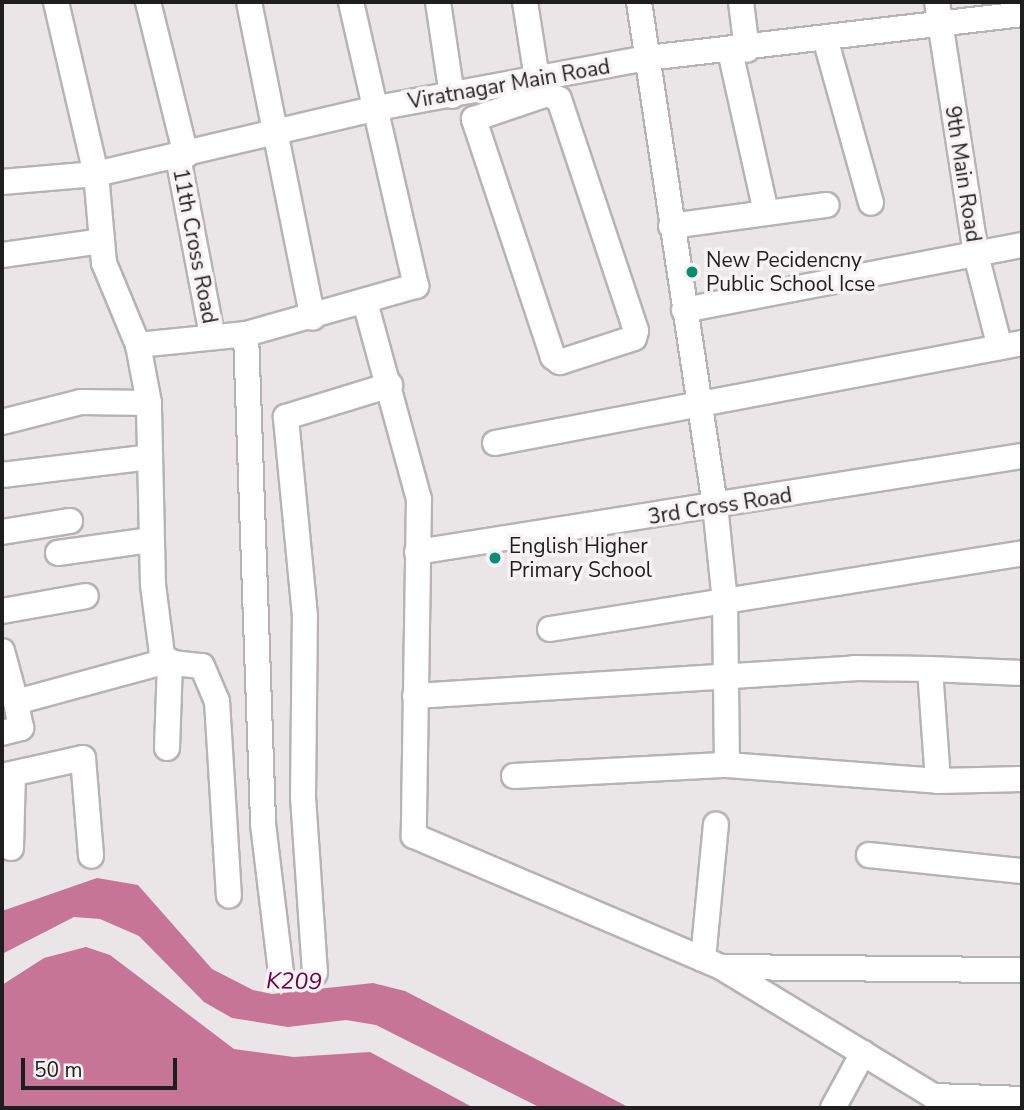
<!DOCTYPE html>
<style>
body{margin:0}
#map{position:relative;width:1024px;height:1110px;overflow:hidden;background:#eae6e7;font-family:"Nunito Sans",sans-serif}
div>[style]{position:absolute}
[style*='--x']{left:calc(var(--x)*1px);top:calc(var(--y)*1px);width:calc(var(--w)*1px);rotate:calc(var(--a)*1deg)}
.water>*{inset:0;background:#c67597}
.roads{filter:drop-shadow(2px 0 #b7b3b4) drop-shadow(-2px 0 #b7b3b4) drop-shadow(0 2px #b7b3b4) drop-shadow(0 -2px #b7b3b4)}
.minor>*{height:24px;margin:-12px;padding:0 12px;transform-origin:12px;border-radius:12px;background:#fff}
.dots>*{width:19px;height:19px;translate:-50% -50%;box-sizing:border-box;border:4px solid #f7f3f5;border-radius:50%}
span{translate:-50% -50%;white-space:nowrap;text-align:center;line-height:1.15;-webkit-text-stroke:7px #f7f3f5;paint-order:stroke}
.street-label{font-size:21px;color:#1f1e1e}
.poi-label{font-size:21px;color:#1f1e1e}
.left{translate:0 -50%;text-align:left}
.water-label{font-size:23px;color:#6a033e;font-style:italic}
.frame{position:absolute;inset:0;border:4px solid #1f1e1e;pointer-events:none}
.scale{position:absolute;left:21px;top:1058px;width:156px;height:32px;box-sizing:border-box;border:4px solid #1f1e1e;border-top:0;padding-left:9px;font-size:21px;line-height:24px;white-space:nowrap;color:#1f1e1e;-webkit-text-stroke:5px #f7f3f5;paint-order:stroke}
</style>
<div id="map">
<div class="water">
<i style="clip-path:polygon(97px 878px,138px 885px,212px 969px,253px 990px,272px 994px,373px 983px,405px 991px,630px 1108px,541px 1108px,376px 1025px,346px 1020px,288px 1027px,232px 1018px,204px 1002px,139px 936px,100px 919px,74px 917px,2px 954px,2px 911px)"></i>
<i style="clip-path:polygon(86px 947px,110px 955px,234px 1049px,294px 1057px,370px 1052px,474px 1108px,2px 1108px,2px 985px,44px 958px)"></i>
</div>
<div class="roads">
<div class="minor">
<i style="--x:148;--y:2;--w:158;--a:76.1"></i>
<i style="--x:249;--y:2;--w:322;--a:78.6"></i>
<i style="--x:438;--y:2;--w:95;--a:81.5"></i>
<i style="--x:525;--y:2;--w:78;--a:81.1"></i>
<i style="--x:639;--y:2;--w:509;--a:81.41"></i>
<i style="--x:715;--y:505;--w:97;--a:84.1"></i>
<i style="--x:725;--y:601;--w:164;--a:89.3"></i>
<i style="--x:741;--y:2;--w:48;--a:82.9"></i>
<i style="--x:937;--y:2;--w:256;--a:81.2"></i>
<i style="--x:976;--y:255;--w:92;--a:75.5"></i>
<i style="--x:825;--y:38;--w:171;--a:74.4"></i>
<i style="--x:730;--y:51;--w:165;--a:77.4"></i>
<i style="--x:547;--y:94;--w:13;--a:23"></i>
<i style="--x:559;--y:99;--w:244;--a:71.6"></i>
<i style="--x:636;--y:331;--w:7;--a:106"></i>
<i style="--x:634;--y:338;--w:78;--a:162"></i>
<i style="--x:560;--y:362;--w:9;--a:-144"></i>
<i style="--x:553;--y:357;--w:251;--a:-108.4"></i>
<i style="--x:474;--y:119;--w:77;--a:-18.9"></i>
<i style="--x:178;--y:157;--w:182;--a:79.2"></i>
<i style="--x:2;--y:182;--w:94;--a:-4.9"></i>
<i style="--x:96;--y:174;--w:289;--a:-13.2"></i>
<i style="--x:377;--y:108;--w:276;--a:-10.5"></i>
<i style="--x:648;--y:58;--w:377;--a:-6.7"></i>
<i style="--x:671;--y:226;--w:157;--a:-7.7"></i>
<i style="--x:2;--y:255;--w:101;--a:-8"></i>
<i style="--x:365;--y:302;--w:204;--a:74.7"></i>
<i style="--x:419;--y:499;--w:337;--a:90.9"></i>
<i style="--x:414;--y:836;--w:334;--a:23.1"></i>
<i style="--x:721;--y:967;--w:248;--a:31.3"></i>
<i style="--x:933;--y:1096;--w:89;--a:1.9"></i>
<i style="--x:684;--y:310;--w:344;--a:-10.9"></i>
<i style="--x:246;--y:334;--w:490;--a:88"></i>
<i style="--x:263;--y:824;--w:149;--a:83.1"></i>
<i style="--x:138;--y:345;--w:109;--a:-5.8"></i>
<i style="--x:246;--y:334;--w:177;--a:-15.8"></i>
<i style="--x:416;--y:286;--w:291;--a:-102.9"></i>
<i style="--x:2;--y:422;--w:81;--a:-14.2"></i>
<i style="--x:81;--y:402;--w:68;--a:0.8"></i>
<i style="--x:495;--y:443;--w:536;--a:-10.74"></i>
<i style="--x:2;--y:475;--w:149;--a:-6.9"></i>
<i style="--x:2;--y:532;--w:69;--a:-9.2"></i>
<i style="--x:417;--y:552;--w:613;--a:-9.02"></i>
<i style="--x:58;--y:553;--w:94;--a:-8"></i>
<i style="--x:2;--y:611;--w:85;--a:-10.1"></i>
<i style="--x:550;--y:629;--w:478;--a:-9.1"></i>
<i style="--x:2;--y:651;--w:53;--a:74.6"></i>
<i style="--x:163;--y:662;--w:39;--a:6"></i>
<i style="--x:202;--y:666;--w:38;--a:67"></i>
<i style="--x:217;--y:701;--w:195;--a:86.5"></i>
<i style="--x:415;--y:696;--w:440;--a:-3.6"></i>
<i style="--x:854;--y:668;--w:76;--a:0.8"></i>
<i style="--x:2;--y:733;--w:20;--a:-15"></i>
<i style="--x:21;--y:728;--w:26;--a:-101"></i>
<i style="--x:16;--y:702;--w:152;--a:-15.2"></i>
<i style="--x:163;--y:662;--w:78;--a:-97.4"></i>
<i style="--x:153;--y:585;--w:182;--a:-91.3"></i>
<i style="--x:149;--y:403;--w:59;--a:-100.7"></i>
<i style="--x:138;--y:345;--w:89;--a:-112.5"></i>
<i style="--x:104;--y:263;--w:89;--a:-95.1"></i>
<i style="--x:96;--y:174;--w:177;--a:-103.1"></i>
<i style="--x:167;--y:748;--w:87;--a:-88"></i>
<i style="--x:2;--y:776;--w:83;--a:-12.5"></i>
<i style="--x:83;--y:758;--w:98;--a:85.3"></i>
<i style="--x:514;--y:776;--w:213;--a:-3"></i>
<i style="--x:727;--y:765;--w:212;--a:4.3"></i>
<i style="--x:938;--y:781;--w:84;--a:-1.4"></i>
<i style="--x:938;--y:781;--w:112;--a:-94.1"></i>
<i style="--x:930;--y:669;--w:92;--a:2.5"></i>
<i style="--x:11;--y:848;--w:74;--a:-88.5"></i>
<i style="--x:869;--y:855;--w:154;--a:6"></i>
<i style="--x:703;--y:959;--w:135;--a:-84.5"></i>
<i style="--x:722;--y:967;--w:300;--a:0.6"></i>
<i style="--x:315;--y:973;--w:175;--a:-93.9"></i>
<i style="--x:303;--y:798;--w:182;--a:-89.4"></i>
<i style="--x:305;--y:616;--w:200;--a:-95.5"></i>
<i style="--x:286;--y:417;--w:109;--a:-17.1"></i>
<i style="--x:833;--y:1108;--w:63;--a:-61.4"></i>
</div>
</div>
<div class="dots">
<i style="left:692px;top:272px;background:#058d74"></i>
<i style="left:495px;top:558px;background:#058d74"></i>
</div>
<div class="street-label">
<span style="left:509px;top:84px;rotate:-10deg">Viratnagar Main Road</span>
<span style="left:963px;top:174px;rotate:81deg">9th Main Road</span>
<span style="left:195px;top:246px;rotate:79deg">11th Cross Road</span>
<span style="left:720px;top:506px;rotate:-9deg">3rd Cross Road</span>
</div>
<div class="poi-label">
<span class="left" style="left:706px;top:272px">New Pecidencny<br>Public School Icse</span>
<span class="left" style="left:509px;top:558px">English Higher<br>Primary School</span>
</div>
<div class="water-label">
<span style="left:294px;top:982px;rotate:1deg">K209</span>
</div>
<div class="frame"></div>
<div class="scale">50 m</div>
</div>
